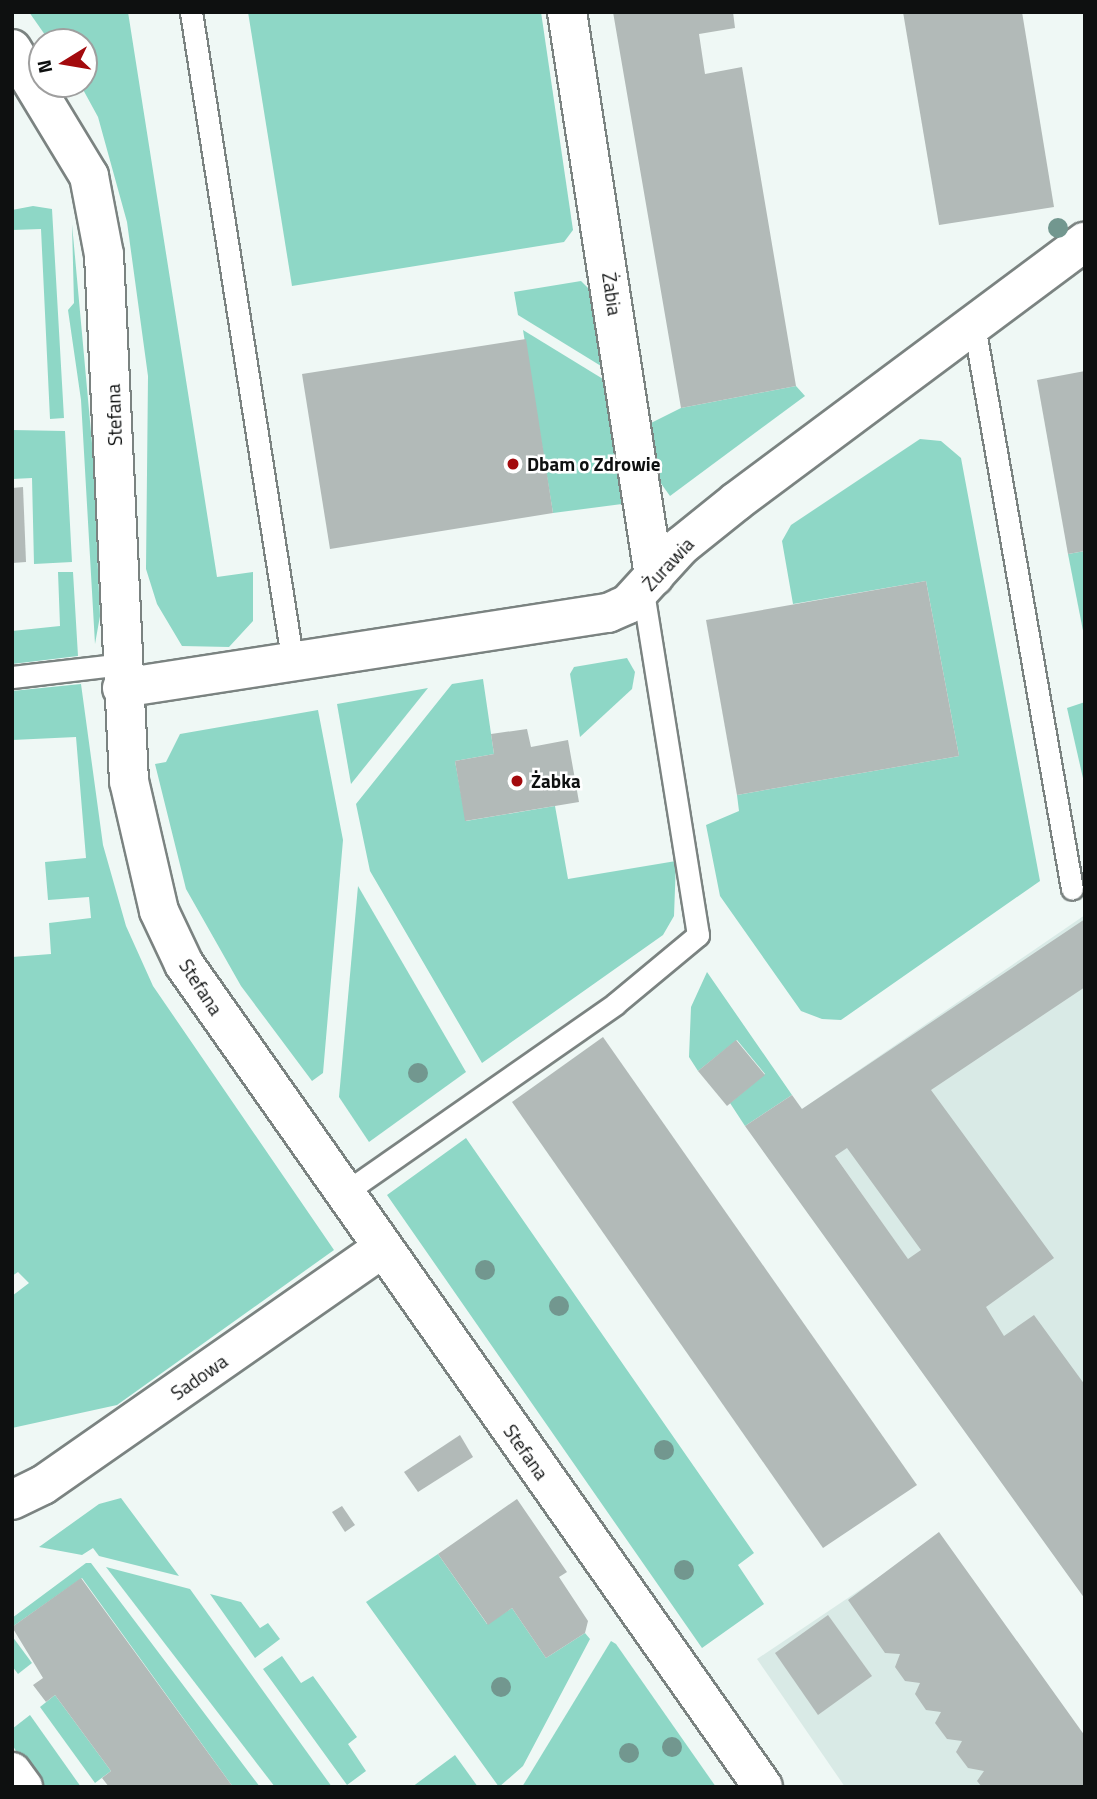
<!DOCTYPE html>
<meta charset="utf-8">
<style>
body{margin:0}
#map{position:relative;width:1097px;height:1799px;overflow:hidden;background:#eff8f5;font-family:"Titillium Web",sans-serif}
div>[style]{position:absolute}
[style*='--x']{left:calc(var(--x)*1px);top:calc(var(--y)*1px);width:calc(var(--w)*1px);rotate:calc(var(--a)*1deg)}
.built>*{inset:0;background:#d9eae6}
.green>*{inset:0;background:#8ed7c6}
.building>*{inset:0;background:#b2bab8}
.roads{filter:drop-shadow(2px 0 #7b8381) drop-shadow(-2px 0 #7b8381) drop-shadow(0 2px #7b8381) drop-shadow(0 -2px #7b8381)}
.service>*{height:21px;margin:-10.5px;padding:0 10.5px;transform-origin:10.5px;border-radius:10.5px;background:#fff}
.minor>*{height:38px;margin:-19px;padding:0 19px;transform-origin:19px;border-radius:19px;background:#fff}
.trees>*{width:20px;height:20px;margin:-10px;border-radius:50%;background:#72978f}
.dots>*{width:19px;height:19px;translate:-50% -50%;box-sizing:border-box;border:4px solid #fff;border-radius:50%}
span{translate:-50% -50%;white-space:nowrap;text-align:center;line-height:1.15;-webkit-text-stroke:5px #fff;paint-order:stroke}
.street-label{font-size:19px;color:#0e1010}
.poi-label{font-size:19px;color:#0e1010;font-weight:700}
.left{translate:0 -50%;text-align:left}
.frame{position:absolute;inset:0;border:14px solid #0e1010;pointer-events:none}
.north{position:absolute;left:28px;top:28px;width:70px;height:70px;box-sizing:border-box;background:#fff;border:2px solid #9f9f9f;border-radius:50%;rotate:259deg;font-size:19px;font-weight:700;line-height:28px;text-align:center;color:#0e1010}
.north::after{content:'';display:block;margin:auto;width:24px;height:32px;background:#a30a0d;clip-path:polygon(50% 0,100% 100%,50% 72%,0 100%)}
</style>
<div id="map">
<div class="built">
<i style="clip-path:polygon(1085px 915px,1085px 1511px,802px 1109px)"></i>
<i style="clip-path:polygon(900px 1563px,1060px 1787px,845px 1787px,757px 1659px)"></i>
</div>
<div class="green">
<i style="clip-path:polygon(29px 12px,128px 12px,217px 577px,253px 572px,253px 621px,229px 647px,182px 646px,157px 604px,146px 569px,148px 376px,127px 222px,98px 117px,80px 84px,84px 42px,50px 42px)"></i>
<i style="clip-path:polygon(248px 12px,541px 12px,573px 230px,564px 242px,292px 286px)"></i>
<i style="clip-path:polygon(33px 206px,52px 209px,64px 418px,50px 419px,41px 229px,12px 230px,12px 210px)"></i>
<i style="clip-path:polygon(72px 224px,93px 454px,100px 616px,95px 644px,81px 400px,68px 310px,74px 303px)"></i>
<i style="clip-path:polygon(581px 281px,589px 289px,601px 366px,518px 315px,514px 292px)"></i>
<i style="clip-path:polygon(523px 330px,603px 379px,622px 504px,553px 513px)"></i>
<i style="clip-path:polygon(796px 386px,805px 396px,670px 496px,660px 482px,651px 423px,681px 408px)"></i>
<i style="clip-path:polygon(12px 430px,65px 431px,72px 562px,34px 564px,32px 478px,12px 479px)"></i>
<i style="clip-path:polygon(920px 439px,941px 441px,961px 458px,1040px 881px,841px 1020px,822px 1019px,801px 1011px,720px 896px,706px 825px,739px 811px,737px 795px,959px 756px,926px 581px,793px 604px,782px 541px,791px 525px)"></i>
<i style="clip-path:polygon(1085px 551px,1085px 641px,1068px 554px)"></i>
<i style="clip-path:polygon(58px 572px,73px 572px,78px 656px,12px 664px,12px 631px,60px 626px)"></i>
<i style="clip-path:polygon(627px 658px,635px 672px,632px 689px,580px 737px,570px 674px,574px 667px)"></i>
<i style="clip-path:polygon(483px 679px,494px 754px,455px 761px,466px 821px,555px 806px,568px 879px,676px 861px,674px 916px,663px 935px,482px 1063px,370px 871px,356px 804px,452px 684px)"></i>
<i style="clip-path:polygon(81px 684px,103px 845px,126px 926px,153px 986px,334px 1250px,117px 1405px,12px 1428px,12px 1296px,29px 1283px,18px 1272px,12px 1276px,12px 957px,51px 954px,49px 923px,91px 918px,89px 897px,48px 900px,45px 862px,86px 858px,76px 737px,12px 740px,12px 691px)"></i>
<i style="clip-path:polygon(428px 688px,351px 784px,337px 704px)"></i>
<i style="clip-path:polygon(1085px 702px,1085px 787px,1067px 708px)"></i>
<i style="clip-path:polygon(318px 710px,343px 840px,323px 1073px,312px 1081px,241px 986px,186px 889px,155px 764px,166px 762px,180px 734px)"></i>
<i style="clip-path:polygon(358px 886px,466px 1072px,369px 1142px,339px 1097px)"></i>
<i style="clip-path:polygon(707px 972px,792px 1095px,745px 1126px,730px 1103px,765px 1074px,737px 1040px,698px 1071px,689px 1057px,691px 1007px)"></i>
<i style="clip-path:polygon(466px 1138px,754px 1553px,738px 1565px,764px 1604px,702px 1648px,387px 1195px)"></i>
<i style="clip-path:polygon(121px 1498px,179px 1576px,99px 1556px,93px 1548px,82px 1555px,39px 1547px,99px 1504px)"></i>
<i style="clip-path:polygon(438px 1554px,487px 1624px,512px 1608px,546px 1658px,585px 1633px,590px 1639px,523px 1766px,499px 1787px,366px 1602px)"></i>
<i style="clip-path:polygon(86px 1563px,91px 1563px,260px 1787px,233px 1787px,82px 1578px,12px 1627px,12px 1618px)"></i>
<i style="clip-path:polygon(106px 1567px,190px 1589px,332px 1787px,275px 1787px)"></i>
<i style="clip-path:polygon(210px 1594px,241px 1602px,260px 1628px,268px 1623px,280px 1639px,255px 1658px)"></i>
<i style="clip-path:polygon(12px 1636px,32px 1663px,18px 1674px,12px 1666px)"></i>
<i style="clip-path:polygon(611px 1641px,616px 1644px,716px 1787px,522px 1787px)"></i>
<i style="clip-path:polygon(282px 1656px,301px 1683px,313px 1676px,357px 1737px,348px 1744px,366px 1771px,347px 1785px,263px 1669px)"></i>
<i style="clip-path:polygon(55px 1695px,111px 1771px,95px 1783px,40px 1707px)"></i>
<i style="clip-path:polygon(30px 1715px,81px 1787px,36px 1787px,12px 1744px,12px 1729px)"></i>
<i style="clip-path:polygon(455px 1755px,478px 1787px,412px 1787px)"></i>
</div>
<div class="building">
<i style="clip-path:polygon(613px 12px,733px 12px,735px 28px,699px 34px,705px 74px,742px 67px,796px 386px,681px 408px)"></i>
<i style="clip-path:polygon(903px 12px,1022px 12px,1054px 207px,939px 225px)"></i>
<i style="clip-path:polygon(526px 339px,553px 513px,330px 549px,302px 374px)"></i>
<i style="clip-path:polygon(1085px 371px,1085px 551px,1068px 554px,1037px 380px)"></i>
<i style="clip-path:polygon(23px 487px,26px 562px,12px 563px,12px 488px)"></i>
<i style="clip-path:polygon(926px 581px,959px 756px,737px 795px,706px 620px)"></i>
<i style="clip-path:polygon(527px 729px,531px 747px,568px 740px,579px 802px,465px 821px,455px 761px,494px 754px,491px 734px)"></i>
<i style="clip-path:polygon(evenodd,1085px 919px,1085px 987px,931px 1090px,1054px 1258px,986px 1307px,1004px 1336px,1034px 1315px,1085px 1385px,1085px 1599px,745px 1126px,792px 1095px,802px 1109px,1085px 919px,847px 1148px,921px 1250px,908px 1259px,835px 1156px,847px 1148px)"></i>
<i style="clip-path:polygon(603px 1037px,917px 1485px,823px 1548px,512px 1102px)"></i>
<i style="clip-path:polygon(736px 1040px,765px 1075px,727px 1106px,698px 1071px)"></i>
<i style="clip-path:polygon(460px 1435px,473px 1457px,418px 1492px,404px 1472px)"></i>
<i style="clip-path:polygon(517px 1499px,567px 1572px,559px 1577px,588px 1621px,585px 1633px,546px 1658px,512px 1608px,488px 1625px,438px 1554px)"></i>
<i style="clip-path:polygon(342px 1506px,355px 1525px,345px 1532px,332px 1512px)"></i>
<i style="clip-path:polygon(939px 1532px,1085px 1736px,1085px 1787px,982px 1787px,977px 1781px,984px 1771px,968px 1768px,956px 1752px,962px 1741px,947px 1739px,935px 1723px,941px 1712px,926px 1710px,915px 1694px,920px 1683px,905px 1681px,895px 1667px,900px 1654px,885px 1653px,848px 1600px)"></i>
<i style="clip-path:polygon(81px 1578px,233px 1787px,109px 1787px,102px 1778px,111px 1771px,55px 1695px,46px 1702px,33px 1685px,43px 1678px,12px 1627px)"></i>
<i style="clip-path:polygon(828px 1615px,872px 1676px,818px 1715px,775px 1653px)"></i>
</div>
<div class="roads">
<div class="service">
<i style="--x:191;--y:12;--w:660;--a:81.11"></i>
<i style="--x:974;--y:325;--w:572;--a:80.14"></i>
<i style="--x:12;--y:677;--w:111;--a:-6.7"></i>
<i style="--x:343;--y:1194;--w:332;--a:-34.9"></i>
<i style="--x:615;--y:1004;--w:108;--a:-39.7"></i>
<i style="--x:698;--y:935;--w:347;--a:-99.1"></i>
</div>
<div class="minor">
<i style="--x:567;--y:12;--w:571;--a:81.23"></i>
<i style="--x:12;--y:49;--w:149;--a:58.8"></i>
<i style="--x:89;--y:176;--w:80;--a:79.2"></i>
<i style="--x:104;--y:255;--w:527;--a:87.28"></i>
<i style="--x:129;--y:781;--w:133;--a:77"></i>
<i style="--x:159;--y:911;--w:59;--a:64.7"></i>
<i style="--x:184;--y:964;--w:1006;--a:54.87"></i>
<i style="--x:122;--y:688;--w:492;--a:-8.8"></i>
<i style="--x:608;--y:613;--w:22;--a:-24"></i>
<i style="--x:628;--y:604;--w:79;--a:-47.6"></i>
<i style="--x:681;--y:546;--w:72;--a:-38.8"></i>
<i style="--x:737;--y:501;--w:434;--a:-36.7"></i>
<i style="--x:12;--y:1500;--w:34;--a:-26"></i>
<i style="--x:43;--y:1485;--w:414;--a:-34.9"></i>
<i style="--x:12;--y:1772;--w:19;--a:54"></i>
</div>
</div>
<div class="trees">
<i style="left:1058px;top:228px"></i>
<i style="left:418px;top:1073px"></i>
<i style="left:485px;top:1270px"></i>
<i style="left:559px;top:1306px"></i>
<i style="left:664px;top:1450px"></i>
<i style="left:684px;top:1570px"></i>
<i style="left:501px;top:1687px"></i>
<i style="left:672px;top:1747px"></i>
<i style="left:629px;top:1753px"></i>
</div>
<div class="dots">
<i style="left:513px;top:464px;background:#a30a0d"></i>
<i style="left:517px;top:781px;background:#a30a0d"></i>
</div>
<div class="street-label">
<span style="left:612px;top:294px;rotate:82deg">Żabia</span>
<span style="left:114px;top:415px;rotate:-92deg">Stefana</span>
<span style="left:668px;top:564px;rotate:-47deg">Żurawia</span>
<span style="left:201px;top:987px;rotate:57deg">Stefana</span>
<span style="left:199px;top:1377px;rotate:-35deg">Sadowa</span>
<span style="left:526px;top:1452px;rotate:55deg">Stefana</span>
</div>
<div class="poi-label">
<span class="left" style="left:527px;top:464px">Dbam o Zdrowie</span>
<span class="left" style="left:531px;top:781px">Żabka</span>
</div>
<div class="frame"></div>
<div class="north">N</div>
</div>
